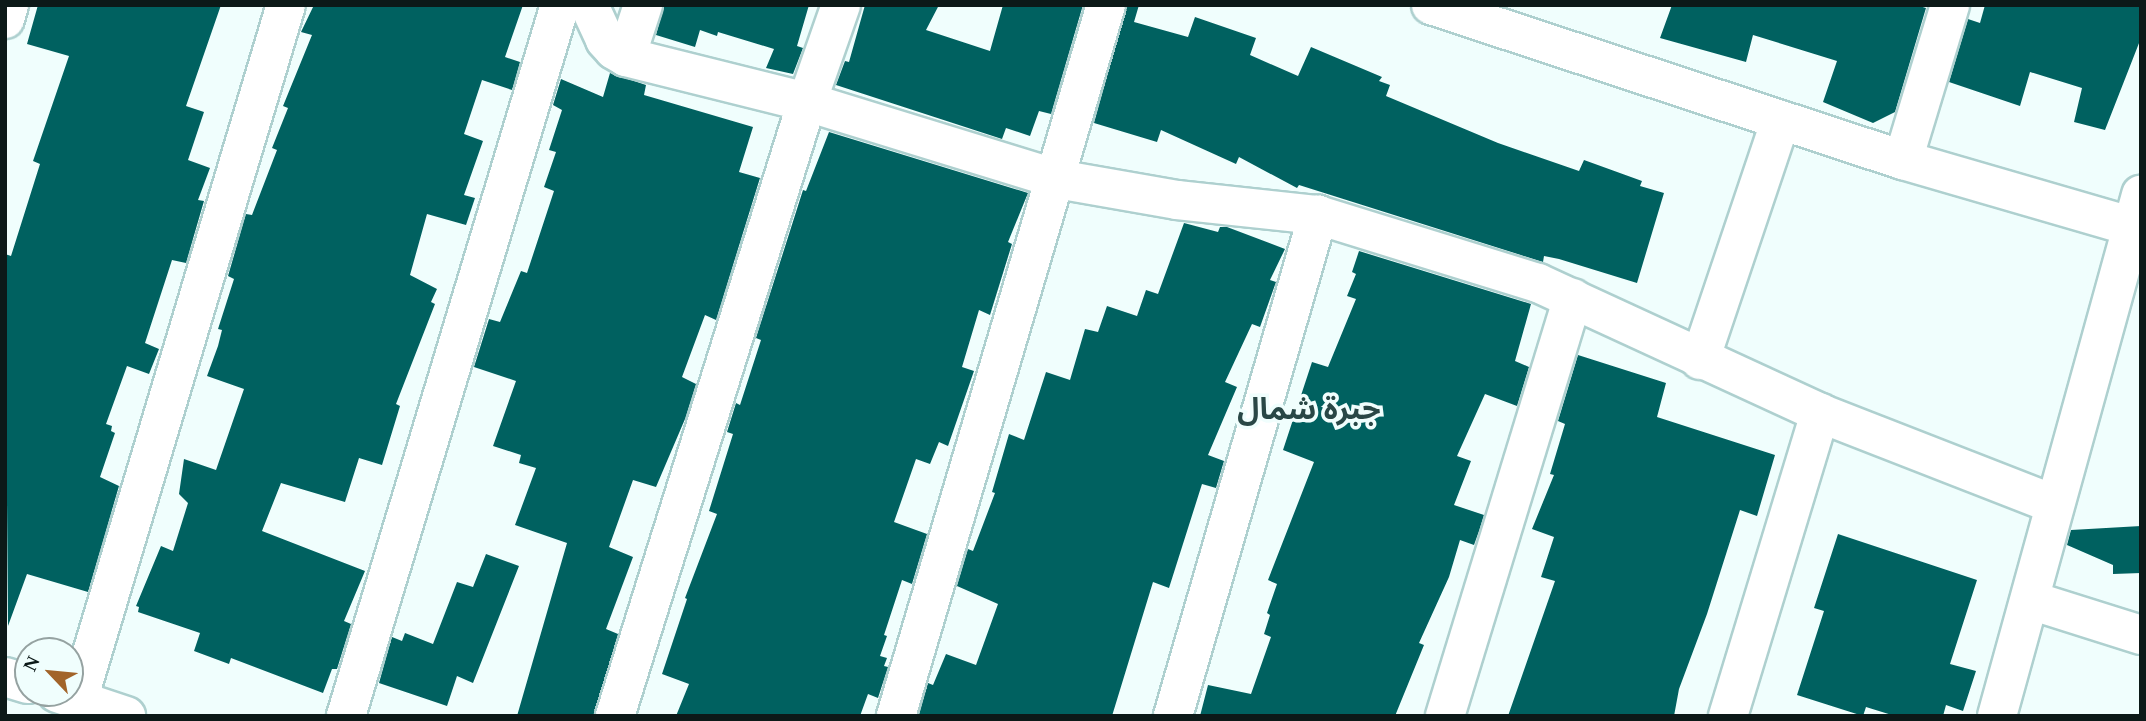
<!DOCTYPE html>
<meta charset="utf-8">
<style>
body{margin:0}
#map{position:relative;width:2146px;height:721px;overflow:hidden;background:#f0fefd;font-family:"Times New Roman","Noto Sans Arabic",serif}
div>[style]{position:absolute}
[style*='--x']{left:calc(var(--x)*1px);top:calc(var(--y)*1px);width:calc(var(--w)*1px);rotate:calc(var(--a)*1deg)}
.building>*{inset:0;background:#006160}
.roads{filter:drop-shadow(2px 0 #aed0cf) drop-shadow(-2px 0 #aed0cf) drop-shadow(0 2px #aed0cf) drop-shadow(0 -2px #aed0cf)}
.minor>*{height:38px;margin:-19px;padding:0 19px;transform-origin:19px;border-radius:19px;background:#fff}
.tertiary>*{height:38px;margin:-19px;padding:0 19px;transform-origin:19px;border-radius:19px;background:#fff}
span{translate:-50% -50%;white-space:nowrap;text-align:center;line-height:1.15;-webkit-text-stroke:7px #f0fefd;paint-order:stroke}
.district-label{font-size:30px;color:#294746;font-weight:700}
.frame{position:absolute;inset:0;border:7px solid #0c1918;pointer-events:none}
.north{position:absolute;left:14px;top:637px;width:70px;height:70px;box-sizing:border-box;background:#f0fefd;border:2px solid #95a2a1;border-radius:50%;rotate:296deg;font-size:19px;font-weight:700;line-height:28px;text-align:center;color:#0c1918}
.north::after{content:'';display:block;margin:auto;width:24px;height:32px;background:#a2642a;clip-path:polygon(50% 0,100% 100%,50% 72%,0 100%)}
</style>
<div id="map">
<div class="building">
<i style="clip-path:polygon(38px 5px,221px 5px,186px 106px,204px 112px,188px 160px,210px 168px,198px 200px,204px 201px,186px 263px,172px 260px,145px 343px,159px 349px,149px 374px,127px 366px,106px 424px,112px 426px,111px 431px,115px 433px,100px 477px,119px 486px,88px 592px,27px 574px,8px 626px,5px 254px,11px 256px,40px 164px,33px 161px,69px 56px,27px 44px)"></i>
<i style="clip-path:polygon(314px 5px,523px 5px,505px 57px,520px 62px,512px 90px,482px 80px,464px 134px,483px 141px,464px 195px,475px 198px,466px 225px,427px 214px,410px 275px,437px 289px,431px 302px,435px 304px,396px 404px,400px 406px,382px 465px,359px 458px,345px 502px,281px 483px,262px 531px,365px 571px,344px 621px,351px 624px,337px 669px,332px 669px,323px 693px,231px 658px,229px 664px,194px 651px,200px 633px,138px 612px,139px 607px,136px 606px,161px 546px,173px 551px,188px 503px,179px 494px,184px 459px,216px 470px,244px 389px,207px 376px,218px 346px,222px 330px,218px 329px,234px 279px,228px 276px,246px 214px,252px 215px,277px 150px,272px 148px,288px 108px,283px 106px,312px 35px,301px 32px)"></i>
<i style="clip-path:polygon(664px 5px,809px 5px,797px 46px,803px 48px,793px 74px,766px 68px,774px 49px,718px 32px,717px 36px,700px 30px,695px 47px,656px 35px)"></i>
<i style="clip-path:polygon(865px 5px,939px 5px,926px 30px,990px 51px,1003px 5px,1083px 5px,1051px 114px,1039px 111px,1030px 136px,1006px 128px,1002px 139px,836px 85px,845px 61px,849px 62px)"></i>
<i style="clip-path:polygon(1127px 5px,1139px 5px,1134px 22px,1188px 37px,1195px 17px,1256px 38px,1250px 55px,1298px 76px,1311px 47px,1382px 77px,1379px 81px,1390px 85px,1386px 96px,1498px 143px,1579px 171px,1584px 160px,1642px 181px,1640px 186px,1664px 193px,1637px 283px,1559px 259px,1544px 256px,1543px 262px,1299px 185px,1297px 188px,1239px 157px,1236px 164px,1161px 130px,1157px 142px,1094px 123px)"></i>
<i style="clip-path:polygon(1672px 5px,1916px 5px,1926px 8px,1895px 112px,1873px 123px,1823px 102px,1837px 61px,1753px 35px,1746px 62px,1660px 38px)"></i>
<i style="clip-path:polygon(1985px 5px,2141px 5px,2141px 38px,2105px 130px,2074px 122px,2082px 88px,2030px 72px,2020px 106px,1949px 82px,1968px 19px,1980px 23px)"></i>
<i style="clip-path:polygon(610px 73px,646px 85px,644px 95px,753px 127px,739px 172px,760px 178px,716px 320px,705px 315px,682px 377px,696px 384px,685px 419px,656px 487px,633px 480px,609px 547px,633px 557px,606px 629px,618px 634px,594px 716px,517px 716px,567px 543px,515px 525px,536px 468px,519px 463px,521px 455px,493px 446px,516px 381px,474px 367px,489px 319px,500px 322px,521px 271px,527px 273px,554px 191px,544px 187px,556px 152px,549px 150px,562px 110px,553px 105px,561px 79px,603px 97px)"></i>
<i style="clip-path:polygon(829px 132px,1028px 193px,1008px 242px,1012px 244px,990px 315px,979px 310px,962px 367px,974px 371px,948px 446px,939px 442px,930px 464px,916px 459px,894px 522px,927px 534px,912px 584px,902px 580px,884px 635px,887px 636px,880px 656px,887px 658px,884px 666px,888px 667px,878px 698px,868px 694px,860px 716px,676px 716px,689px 684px,662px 674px,687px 599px,685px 598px,717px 514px,709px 511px,733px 434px,727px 432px,736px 403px,740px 405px,761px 340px,756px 338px,803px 190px,806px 191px)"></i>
<i style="clip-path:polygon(1184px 223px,1218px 232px,1220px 227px,1227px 227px,1285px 249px,1270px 280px,1276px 282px,1260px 327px,1252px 324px,1225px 382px,1237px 387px,1208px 455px,1224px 461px,1216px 488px,1202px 484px,1169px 588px,1153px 582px,1112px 716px,919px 715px,928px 683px,933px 685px,946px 654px,976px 665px,998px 604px,957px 586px,968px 549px,973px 551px,995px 493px,992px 492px,1009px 434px,1024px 440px,1046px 372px,1070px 380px,1085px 329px,1098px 332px,1107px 306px,1137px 316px,1146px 290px,1158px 294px)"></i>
<i style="clip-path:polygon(1359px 251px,1531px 304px,1515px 361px,1529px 367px,1517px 406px,1485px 394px,1457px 456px,1471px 461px,1454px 505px,1484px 515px,1479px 531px,1474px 545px,1460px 540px,1449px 577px,1419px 643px,1424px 645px,1395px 716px,1200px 716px,1208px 685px,1251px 694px,1271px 637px,1264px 634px,1270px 615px,1267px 613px,1277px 584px,1268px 580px,1314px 462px,1283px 450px,1312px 362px,1328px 367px,1356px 299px,1347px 296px,1356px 274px,1352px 272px)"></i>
<i style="clip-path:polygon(1578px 355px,1666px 383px,1657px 417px,1775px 455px,1757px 516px,1740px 510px,1707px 614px,1679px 689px,1674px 716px,1508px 716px,1555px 581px,1541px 577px,1554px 537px,1532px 529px,1554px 475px,1550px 474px,1565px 424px,1558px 421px)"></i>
<i style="clip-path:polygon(2141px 526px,2141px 573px,2113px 574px,2113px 565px,2067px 545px,2071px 530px)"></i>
<i style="clip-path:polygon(1838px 534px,1977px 580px,1950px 664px,1976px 671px,1963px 711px,1946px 705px,1943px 716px,1895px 716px,1866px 707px,1863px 716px,1797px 695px,1824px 611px,1814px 608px)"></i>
<i style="clip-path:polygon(486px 554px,519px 566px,473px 683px,457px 676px,447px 706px,379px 683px,392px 637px,402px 641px,405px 633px,433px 644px,457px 582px,473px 587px)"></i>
</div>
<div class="roads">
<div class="minor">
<i style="--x:589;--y:5;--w:38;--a:65"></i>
<i style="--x:605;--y:40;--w:13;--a:48"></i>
<i style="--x:614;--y:50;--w:14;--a:30"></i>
<i style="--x:626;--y:57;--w:187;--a:14"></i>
<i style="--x:807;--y:102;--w:262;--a:17.1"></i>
<i style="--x:1057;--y:179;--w:122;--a:9.9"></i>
<i style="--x:1177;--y:200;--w:142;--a:6.1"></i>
<i style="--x:1318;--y:215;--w:230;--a:17.2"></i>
<i style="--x:1538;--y:283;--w:311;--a:24.7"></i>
<i style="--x:1820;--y:413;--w:251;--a:21.3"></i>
<i style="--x:1431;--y:5;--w:497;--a:18.2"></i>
<i style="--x:1903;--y:160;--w:248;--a:16.2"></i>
<i style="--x:5;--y:19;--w:15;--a:-74"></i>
<i style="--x:626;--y:57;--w:55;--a:-71.9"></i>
<i style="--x:1903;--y:160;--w:162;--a:-73.1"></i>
<i style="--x:1700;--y:360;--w:253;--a:-71.4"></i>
<i style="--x:2030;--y:600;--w:116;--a:17.5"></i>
<i style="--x:78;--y:700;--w:725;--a:-73.34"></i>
<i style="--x:346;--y:716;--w:743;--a:-73.25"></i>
<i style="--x:615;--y:716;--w:643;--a:-72.64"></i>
<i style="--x:807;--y:102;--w:103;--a:-70.7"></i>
<i style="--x:896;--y:716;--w:741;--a:-73.55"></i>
<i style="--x:1173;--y:716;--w:522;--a:-73.86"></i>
<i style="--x:1445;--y:716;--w:437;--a:-73"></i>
<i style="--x:1728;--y:716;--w:317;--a:-73.1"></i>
<i style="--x:1997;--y:716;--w:541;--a:-74.55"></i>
</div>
<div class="tertiary">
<i style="--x:5;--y:677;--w:24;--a:17"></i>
<i style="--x:57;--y:693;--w:73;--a:18.4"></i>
</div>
</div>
<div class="district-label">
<span style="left:1309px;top:409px">جبرة شمال</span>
</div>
<div class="frame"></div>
<div class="north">N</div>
</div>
